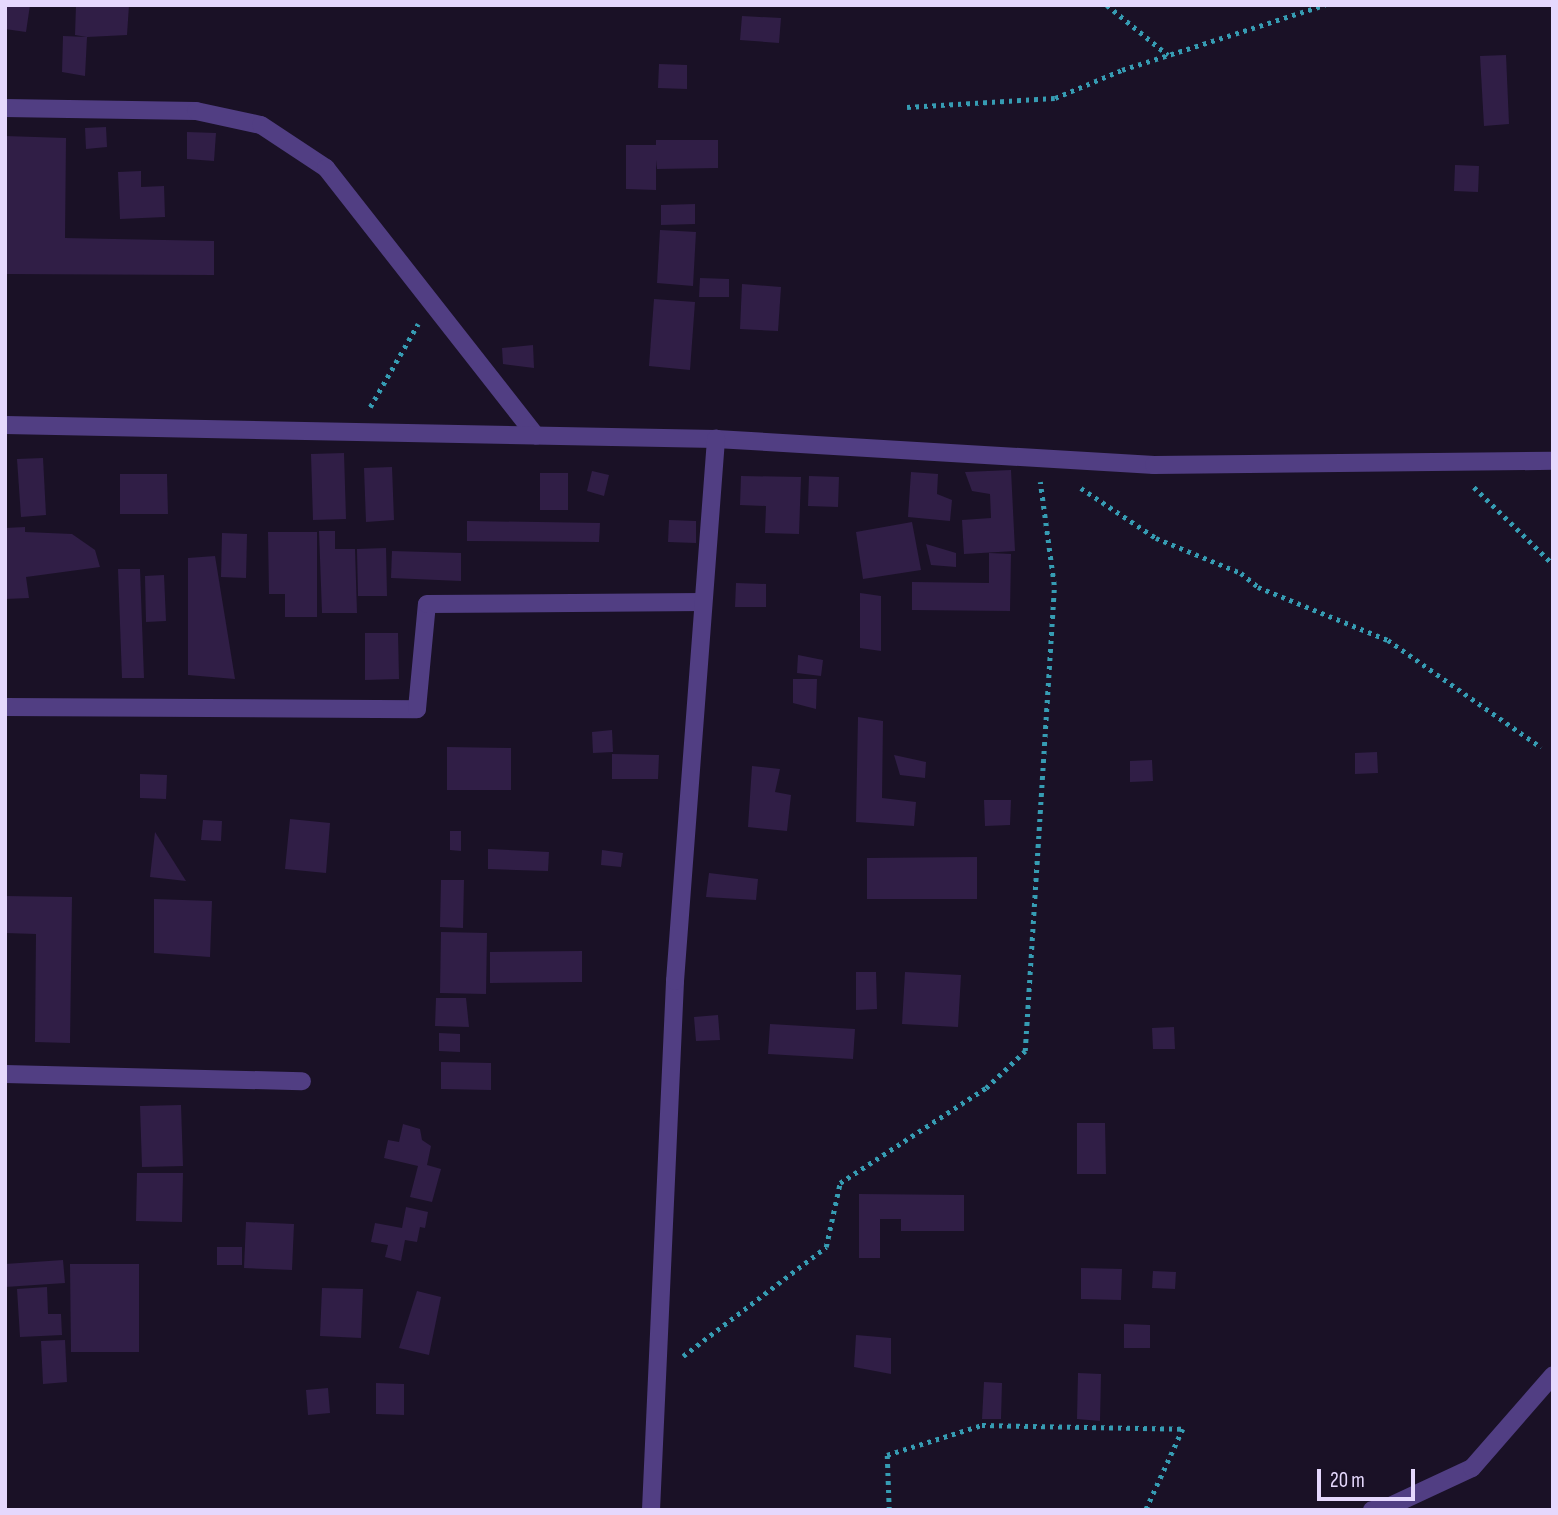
<!DOCTYPE html>
<style>
body{margin:0}
#map{position:relative;width:1558px;height:1515px;overflow:hidden;background:#1a1126;font-family:"Sofia Sans Condensed",sans-serif}
div>[style]{position:absolute}
[style*='--x']{left:calc(var(--x)*1px);top:calc(var(--y)*1px);width:calc(var(--w)*1px);rotate:calc(var(--a)*1deg)}
.building>*{inset:0;background:#301e46}
.path>*{height:4.5px;margin-top:-2.25px;transform-origin:0;background:repeating-linear-gradient(90deg,#369cb3 0 3.5px,transparent 0 8.5px)}
.minor>*{height:18px;margin:-9px;padding:0 9px;transform-origin:9px;border-radius:9px;background:#513e83}
span{translate:-50% -50%;white-space:nowrap;text-align:center;line-height:1.15;-webkit-text-stroke:7px #1a1126;paint-order:stroke}
.frame{position:absolute;inset:0;border:7px solid #e5d8fd;pointer-events:none}
.scale{position:absolute;left:1317px;top:1469px;width:98px;height:32px;box-sizing:border-box;border:4px solid #e5d8fd;border-top:0;padding-left:9px;font-size:21px;line-height:24px;white-space:nowrap;color:#e5d8fd;-webkit-text-stroke:5px #1a1126;paint-order:stroke}
</style>
<div id="map">
<div class="building">
<i style="clip-path:polygon(5px 5px,30px 5px,26px 32px,5px 29px)"></i>
<i style="clip-path:polygon(76px 5px,129px 5px,127px 35px,87px 37px,85px 76px,62px 72px,63px 36px,87px 37px,75px 35px)"></i>
<i style="clip-path:polygon(742px 16px,781px 18px,779px 43px,740px 40px)"></i>
<i style="clip-path:polygon(1506px 55px,1509px 124px,1484px 126px,1480px 56px)"></i>
<i style="clip-path:polygon(659px 64px,687px 65px,687px 89px,658px 88px)"></i>
<i style="clip-path:polygon(106px 127px,107px 147px,86px 149px,85px 128px)"></i>
<i style="clip-path:polygon(187px 132px,216px 133px,214px 161px,187px 159px)"></i>
<i style="clip-path:polygon(5px 136px,66px 138px,65px 238px,214px 241px,214px 275px,5px 274px)"></i>
<i style="clip-path:polygon(656px 140px,718px 140px,718px 168px,657px 169px,656px 160px,656px 190px,626px 189px,626px 145px,656px 145px)"></i>
<i style="clip-path:polygon(1455px 165px,1479px 166px,1478px 192px,1454px 191px)"></i>
<i style="clip-path:polygon(141px 171px,141px 187px,164px 186px,165px 217px,120px 219px,118px 172px)"></i>
<i style="clip-path:polygon(695px 204px,695px 224px,661px 225px,661px 205px)"></i>
<i style="clip-path:polygon(660px 230px,696px 232px,693px 286px,657px 283px)"></i>
<i style="clip-path:polygon(700px 278px,729px 279px,729px 297px,699px 297px)"></i>
<i style="clip-path:polygon(742px 284px,781px 287px,778px 331px,740px 329px)"></i>
<i style="clip-path:polygon(654px 299px,695px 302px,690px 370px,649px 366px)"></i>
<i style="clip-path:polygon(533px 345px,534px 368px,503px 364px,502px 348px)"></i>
<i style="clip-path:polygon(344px 453px,346px 519px,313px 520px,311px 454px)"></i>
<i style="clip-path:polygon(43px 458px,46px 515px,21px 517px,17px 459px)"></i>
<i style="clip-path:polygon(392px 467px,394px 520px,366px 522px,364px 468px)"></i>
<i style="clip-path:polygon(1011px 470px,1015px 551px,964px 554px,962px 520px,991px 518px,990px 494px,972px 491px,965px 472px)"></i>
<i style="clip-path:polygon(592px 471px,609px 475px,604px 496px,587px 491px)"></i>
<i style="clip-path:polygon(911px 472px,938px 474px,937px 494px,952px 500px,950px 521px,908px 517px)"></i>
<i style="clip-path:polygon(540px 473px,568px 473px,568px 510px,540px 510px)"></i>
<i style="clip-path:polygon(120px 474px,167px 474px,168px 514px,120px 514px)"></i>
<i style="clip-path:polygon(741px 476px,801px 477px,799px 534px,765px 533px,766px 506px,740px 505px)"></i>
<i style="clip-path:polygon(809px 476px,839px 477px,838px 507px,808px 506px)"></i>
<i style="clip-path:polygon(669px 520px,696px 521px,696px 543px,668px 542px)"></i>
<i style="clip-path:polygon(467px 521px,600px 523px,599px 542px,467px 541px)"></i>
<i style="clip-path:polygon(912px 522px,921px 570px,863px 579px,856px 532px)"></i>
<i style="clip-path:polygon(25px 527px,25px 532px,72px 534px,95px 550px,100px 567px,26px 577px,29px 598px,5px 599px,5px 528px)"></i>
<i style="clip-path:polygon(319px 531px,335px 531px,335px 549px,355px 549px,357px 613px,322px 613px)"></i>
<i style="clip-path:polygon(268px 532px,317px 532px,317px 617px,285px 617px,285px 594px,269px 594px)"></i>
<i style="clip-path:polygon(222px 533px,247px 534px,246px 578px,221px 577px)"></i>
<i style="clip-path:polygon(926px 544px,956px 553px,956px 567px,931px 565px)"></i>
<i style="clip-path:polygon(386px 548px,387px 596px,358px 596px,357px 549px)"></i>
<i style="clip-path:polygon(392px 551px,461px 553px,461px 581px,391px 578px)"></i>
<i style="clip-path:polygon(989px 553px,1011px 554px,1010px 611px,912px 610px,912px 582px,989px 583px)"></i>
<i style="clip-path:polygon(215px 556px,235px 679px,188px 675px,188px 558px)"></i>
<i style="clip-path:polygon(118px 569px,140px 569px,144px 678px,122px 678px)"></i>
<i style="clip-path:polygon(164px 575px,166px 621px,146px 622px,145px 576px)"></i>
<i style="clip-path:polygon(736px 583px,766px 584px,766px 607px,735px 607px)"></i>
<i style="clip-path:polygon(860px 593px,881px 596px,881px 651px,860px 648px)"></i>
<i style="clip-path:polygon(365px 633px,398px 633px,399px 679px,365px 680px)"></i>
<i style="clip-path:polygon(798px 655px,823px 660px,821px 676px,797px 673px)"></i>
<i style="clip-path:polygon(793px 679px,817px 679px,816px 709px,793px 703px)"></i>
<i style="clip-path:polygon(858px 717px,883px 721px,882px 798px,916px 802px,914px 826px,856px 822px)"></i>
<i style="clip-path:polygon(612px 730px,613px 752px,593px 753px,592px 732px)"></i>
<i style="clip-path:polygon(447px 747px,511px 748px,511px 790px,447px 790px)"></i>
<i style="clip-path:polygon(1377px 752px,1378px 773px,1355px 774px,1355px 753px)"></i>
<i style="clip-path:polygon(612px 754px,659px 755px,658px 779px,612px 779px)"></i>
<i style="clip-path:polygon(894px 755px,926px 762px,925px 778px,900px 775px)"></i>
<i style="clip-path:polygon(1152px 760px,1153px 781px,1130px 782px,1130px 761px)"></i>
<i style="clip-path:polygon(752px 766px,780px 769px,775px 792px,791px 795px,787px 831px,748px 827px)"></i>
<i style="clip-path:polygon(140px 774px,167px 775px,166px 799px,140px 798px)"></i>
<i style="clip-path:polygon(984px 800px,1011px 800px,1010px 825px,985px 826px)"></i>
<i style="clip-path:polygon(290px 819px,330px 823px,326px 873px,285px 869px)"></i>
<i style="clip-path:polygon(203px 820px,222px 821px,221px 841px,201px 840px)"></i>
<i style="clip-path:polygon(450px 831px,461px 831px,461px 851px,450px 850px)"></i>
<i style="clip-path:polygon(155px 832px,186px 881px,150px 877px)"></i>
<i style="clip-path:polygon(488px 849px,549px 852px,548px 871px,488px 869px)"></i>
<i style="clip-path:polygon(602px 850px,623px 853px,621px 867px,601px 865px)"></i>
<i style="clip-path:polygon(977px 857px,977px 899px,867px 899px,867px 858px)"></i>
<i style="clip-path:polygon(709px 873px,758px 879px,756px 900px,706px 897px)"></i>
<i style="clip-path:polygon(441px 880px,464px 880px,463px 928px,440px 927px)"></i>
<i style="clip-path:polygon(5px 896px,72px 897px,70px 1043px,35px 1042px,36px 934px,5px 933px)"></i>
<i style="clip-path:polygon(154px 899px,212px 901px,210px 957px,154px 953px)"></i>
<i style="clip-path:polygon(441px 932px,487px 933px,486px 994px,440px 993px)"></i>
<i style="clip-path:polygon(582px 951px,582px 982px,490px 983px,490px 952px)"></i>
<i style="clip-path:polygon(856px 972px,876px 972px,877px 1009px,856px 1010px)"></i>
<i style="clip-path:polygon(905px 972px,961px 975px,958px 1027px,902px 1024px)"></i>
<i style="clip-path:polygon(436px 998px,466px 998px,469px 1027px,435px 1026px)"></i>
<i style="clip-path:polygon(718px 1015px,720px 1040px,696px 1041px,694px 1017px)"></i>
<i style="clip-path:polygon(770px 1024px,855px 1029px,853px 1059px,768px 1054px)"></i>
<i style="clip-path:polygon(1174px 1027px,1175px 1049px,1153px 1049px,1152px 1028px)"></i>
<i style="clip-path:polygon(439px 1033px,460px 1034px,460px 1052px,439px 1051px)"></i>
<i style="clip-path:polygon(441px 1062px,491px 1063px,491px 1090px,441px 1089px)"></i>
<i style="clip-path:polygon(181px 1105px,183px 1166px,142px 1167px,140px 1106px)"></i>
<i style="clip-path:polygon(1077px 1123px,1105px 1123px,1106px 1174px,1077px 1174px)"></i>
<i style="clip-path:polygon(403px 1124px,420px 1129px,422px 1140px,431px 1146px,427px 1165px,441px 1169px,432px 1202px,410px 1197px,418px 1166px,384px 1158px,388px 1140px,399px 1142px)"></i>
<i style="clip-path:polygon(137px 1173px,183px 1173px,182px 1222px,136px 1221px)"></i>
<i style="clip-path:polygon(859px 1194px,964px 1195px,964px 1231px,901px 1231px,901px 1219px,880px 1219px,880px 1258px,859px 1258px)"></i>
<i style="clip-path:polygon(406px 1207px,428px 1212px,425px 1228px,420px 1227px,417px 1242px,405px 1240px,401px 1261px,385px 1257px,388px 1245px,371px 1242px,375px 1223px,402px 1228px)"></i>
<i style="clip-path:polygon(246px 1222px,294px 1224px,292px 1270px,244px 1268px)"></i>
<i style="clip-path:polygon(217px 1247px,242px 1247px,242px 1265px,217px 1265px)"></i>
<i style="clip-path:polygon(63px 1260px,65px 1283px,5px 1287px,5px 1264px)"></i>
<i style="clip-path:polygon(70px 1264px,139px 1264px,139px 1352px,71px 1352px)"></i>
<i style="clip-path:polygon(1081px 1268px,1122px 1269px,1121px 1300px,1081px 1299px)"></i>
<i style="clip-path:polygon(1153px 1271px,1176px 1272px,1175px 1289px,1152px 1288px)"></i>
<i style="clip-path:polygon(47px 1287px,48px 1314px,61px 1314px,62px 1335px,20px 1337px,17px 1289px)"></i>
<i style="clip-path:polygon(322px 1288px,363px 1289px,361px 1338px,320px 1336px)"></i>
<i style="clip-path:polygon(417px 1291px,441px 1297px,429px 1355px,399px 1348px)"></i>
<i style="clip-path:polygon(1124px 1324px,1150px 1325px,1150px 1348px,1124px 1348px)"></i>
<i style="clip-path:polygon(856px 1335px,891px 1338px,891px 1374px,854px 1367px)"></i>
<i style="clip-path:polygon(65px 1340px,67px 1382px,43px 1384px,41px 1341px)"></i>
<i style="clip-path:polygon(1078px 1373px,1101px 1374px,1100px 1421px,1077px 1419px)"></i>
<i style="clip-path:polygon(984px 1382px,1002px 1383px,1001px 1419px,982px 1419px)"></i>
<i style="clip-path:polygon(376px 1383px,404px 1384px,404px 1415px,376px 1414px)"></i>
<i style="clip-path:polygon(328px 1388px,330px 1413px,308px 1415px,306px 1390px)"></i>
</div>
<div class="path">
<i style="--x:1107;--y:5;--w:79;--a:39.3"></i>
<i style="--x:907;--y:107;--w:148;--a:-3.5"></i>
<i style="--x:1055;--y:98;--w:73;--a:-22.7"></i>
<i style="--x:1122;--y:70;--w:213;--a:-17.8"></i>
<i style="--x:370;--y:407;--w:96;--a:-60"></i>
<i style="--x:1474;--y:487;--w:110;--a:44.3"></i>
<i style="--x:1081;--y:488;--w:90;--a:33.7"></i>
<i style="--x:1156;--y:538;--w:92;--a:22.4"></i>
<i style="--x:1241;--y:573;--w:22;--a:39"></i>
<i style="--x:1258;--y:587;--w:140;--a:22.2"></i>
<i style="--x:1388;--y:640;--w:187;--a:35"></i>
<i style="--x:683;--y:1356;--w:180;--a:-37.3"></i>
<i style="--x:826;--y:1247;--w:66;--a:-77.7"></i>
<i style="--x:840;--y:1183;--w:174;--a:-33.1"></i>
<i style="--x:986;--y:1088;--w:54;--a:-43.5"></i>
<i style="--x:1025;--y:1051;--w:467;--a:-86.4"></i>
<i style="--x:1054;--y:585;--w:104;--a:-97.7"></i>
<i style="--x:889;--y:1510;--w:55;--a:-92.1"></i>
<i style="--x:887;--y:1455;--w:100;--a:-17.5"></i>
<i style="--x:982;--y:1425;--w:201;--a:1.1"></i>
<i style="--x:1183;--y:1429;--w:89;--a:114.6"></i>
</div>
<div class="minor">
<i style="--x:5;--y:108;--w:191;--a:0.9"></i>
<i style="--x:196;--y:111;--w:66;--a:12.2"></i>
<i style="--x:261;--y:125;--w:78;--a:33.5"></i>
<i style="--x:326;--y:168;--w:340;--a:51.9"></i>
<i style="--x:5;--y:425;--w:711;--a:1.13"></i>
<i style="--x:716;--y:439;--w:439;--a:3.4"></i>
<i style="--x:1154;--y:465;--w:399;--a:-0.6"></i>
<i style="--x:5;--y:707;--w:412;--a:0.3"></i>
<i style="--x:417;--y:709;--w:105;--a:-84.6"></i>
<i style="--x:427;--y:604;--w:276;--a:-0.4"></i>
<i style="--x:5;--y:1074;--w:297;--a:1.4"></i>
<i style="--x:651;--y:1510;--w:530;--a:-87.4"></i>
<i style="--x:675;--y:981;--w:544;--a:-85.67"></i>
<i style="--x:1372;--y:1510;--w:12;--a:-5"></i>
<i style="--x:1384;--y:1509;--w:97;--a:-25"></i>
<i style="--x:1472;--y:1468;--w:123;--a:-48.9"></i>
</div>
<div class="frame"></div>
<div class="scale">20 m</div>
</div>
